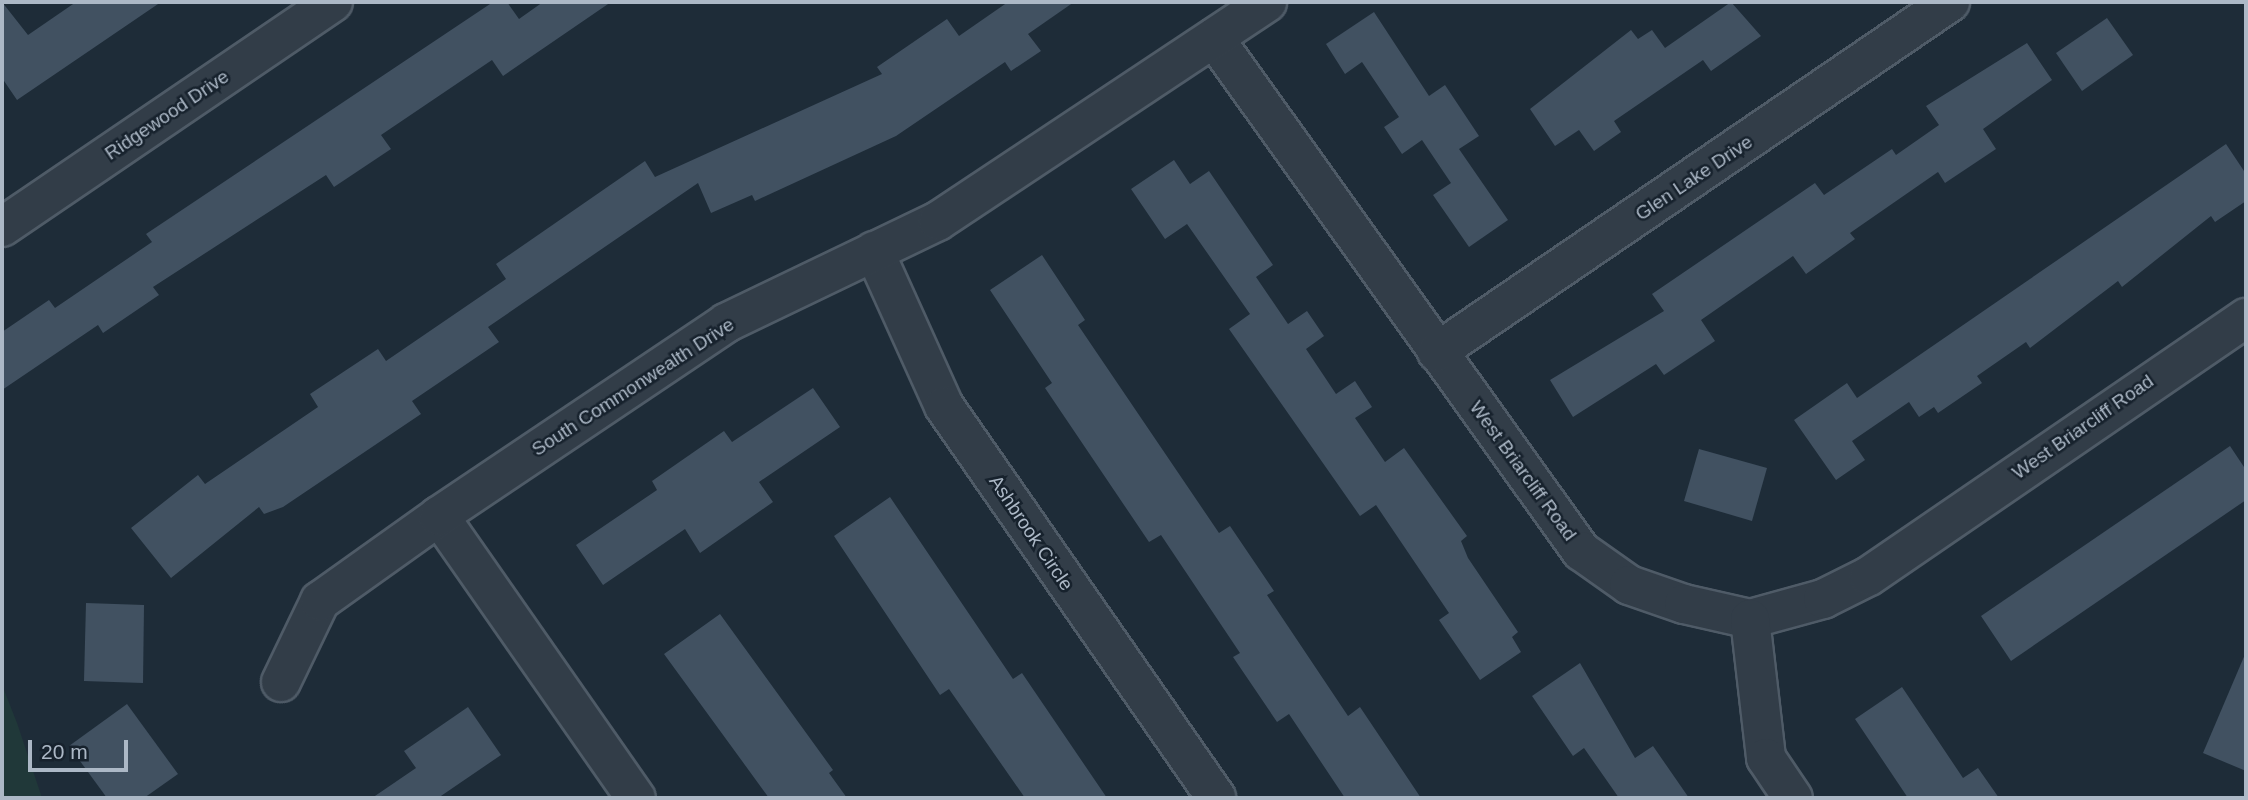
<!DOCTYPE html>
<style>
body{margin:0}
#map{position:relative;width:2248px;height:800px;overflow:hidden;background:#1e2c38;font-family:Arial,sans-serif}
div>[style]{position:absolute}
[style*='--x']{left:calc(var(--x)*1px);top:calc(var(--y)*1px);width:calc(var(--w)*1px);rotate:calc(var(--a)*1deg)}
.green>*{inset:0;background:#203839}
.building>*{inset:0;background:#415161}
.roads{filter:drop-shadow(2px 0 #4f5b67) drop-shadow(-2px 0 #4f5b67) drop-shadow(0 2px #4f5b67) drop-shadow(0 -2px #4f5b67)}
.minor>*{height:38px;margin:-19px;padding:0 19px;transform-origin:19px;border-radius:19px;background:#323d48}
span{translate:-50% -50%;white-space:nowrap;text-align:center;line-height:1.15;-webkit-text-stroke:5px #17222d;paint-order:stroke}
.street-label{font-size:19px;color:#acb8c6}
.frame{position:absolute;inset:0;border:4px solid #acb8c6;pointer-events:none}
.scale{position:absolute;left:28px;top:740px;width:100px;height:32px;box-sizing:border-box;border:4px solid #acb8c6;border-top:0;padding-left:9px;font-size:21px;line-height:24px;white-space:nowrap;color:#acb8c6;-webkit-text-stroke:5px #17222d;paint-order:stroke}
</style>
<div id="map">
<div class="green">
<i style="clip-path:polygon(2px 685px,17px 723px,42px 798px,2px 798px)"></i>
</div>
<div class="building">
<i style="clip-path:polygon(2px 2px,28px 35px,76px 2px,161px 2px,17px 100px,2px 78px)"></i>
<i style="clip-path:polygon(493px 2px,507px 2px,519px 19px,543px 2px,611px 2px,503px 76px,492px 60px,381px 135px,391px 149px,334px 187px,326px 175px,153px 287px,159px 295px,103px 333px,98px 325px,2px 390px,2px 332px,49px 300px,55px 308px,152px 242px,146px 234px)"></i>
<i style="clip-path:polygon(1008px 2px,1074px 2px,1028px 34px,1041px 51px,1011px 71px,1005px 62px,896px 136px,755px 201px,752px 195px,711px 213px,698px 183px,488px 327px,499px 342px,412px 401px,421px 414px,283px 507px,264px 514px,259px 507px,171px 578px,131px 528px,198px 475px,205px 484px,318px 407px,310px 394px,378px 349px,386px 361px,506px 279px,496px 264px,645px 161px,655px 177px,882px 74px,877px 67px,947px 19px,959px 36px)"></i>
<i style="clip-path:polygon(1731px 2px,1761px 36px,1711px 71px,1703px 60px,1614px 121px,1621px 132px,1594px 151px,1579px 130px,1555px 146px,1530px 109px,1631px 30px,1638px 39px,1652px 30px,1665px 48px)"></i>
<i style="clip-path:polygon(1374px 12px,1429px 96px,1445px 85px,1479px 136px,1459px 149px,1508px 220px,1469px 247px,1433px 195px,1451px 183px,1422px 140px,1402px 154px,1384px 127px,1399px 117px,1362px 62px,1345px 74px,1326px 44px)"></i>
<i style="clip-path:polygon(2107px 18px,2133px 55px,2082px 91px,2056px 53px)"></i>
<i style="clip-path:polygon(2027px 43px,2052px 80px,1983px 129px,1996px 149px,1945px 183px,1938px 172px,1850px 233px,1855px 239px,1806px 274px,1793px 256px,1701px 320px,1715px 341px,1664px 375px,1656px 364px,1573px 417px,1550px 380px,1664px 311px,1652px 294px,1815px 183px,1824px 195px,1892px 149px,1896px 155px,1939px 125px,1926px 106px)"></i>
<i style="clip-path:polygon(2226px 144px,2246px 174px,2246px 201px,2215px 222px,2211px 216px,2122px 287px,2118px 281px,2030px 348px,2026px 342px,1977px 376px,1982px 383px,1938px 413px,1934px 407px,1919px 417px,1909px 402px,1852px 441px,1865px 460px,1836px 480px,1794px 420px,1847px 383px,1857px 398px)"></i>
<i style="clip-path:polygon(1174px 160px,1190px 184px,1209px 171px,1273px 265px,1256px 277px,1288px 324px,1307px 311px,1324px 336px,1306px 349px,1336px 394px,1355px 381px,1372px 407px,1355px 418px,1385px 462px,1404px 448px,1467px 536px,1461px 541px,1468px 558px,1518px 632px,1512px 637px,1521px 652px,1480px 680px,1439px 620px,1449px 613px,1376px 505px,1360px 516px,1229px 329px,1250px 314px,1187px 224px,1165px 239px,1131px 189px)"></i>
<i style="clip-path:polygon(1042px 255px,1085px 320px,1078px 325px,1219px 533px,1230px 526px,1274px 591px,1267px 595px,1348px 716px,1360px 707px,1421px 798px,1345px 798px,1289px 714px,1277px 722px,1233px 657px,1240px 653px,1161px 535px,1149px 542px,1045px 388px,1052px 383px,990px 290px)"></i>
<i style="clip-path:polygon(813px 388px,840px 427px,759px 482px,773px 502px,700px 553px,685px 529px,603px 585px,576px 545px,657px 490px,652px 481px,724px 431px,732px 442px)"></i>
<i style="clip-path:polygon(2230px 446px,2246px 470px,2246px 500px,2011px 661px,1981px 616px)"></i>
<i style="clip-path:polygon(1699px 449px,1767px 468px,1752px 521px,1684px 501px)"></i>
<i style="clip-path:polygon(890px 497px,1013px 679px,1022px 673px,1107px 798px,1025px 798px,949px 689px,940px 695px,834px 536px)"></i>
<i style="clip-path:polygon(86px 603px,144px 605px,143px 683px,84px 681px)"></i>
<i style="clip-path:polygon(720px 614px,833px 770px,829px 773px,847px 798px,769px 798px,664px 654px)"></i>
<i style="clip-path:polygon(2246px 652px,2246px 771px,2203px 753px)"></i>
<i style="clip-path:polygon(1580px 663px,1635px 758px,1653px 746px,1689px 798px,1619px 798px,1584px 748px,1573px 756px,1532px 696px)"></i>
<i style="clip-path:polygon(1902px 687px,1963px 778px,1978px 768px,1999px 798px,1908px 798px,1855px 719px)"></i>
<i style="clip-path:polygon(127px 704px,178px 774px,144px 798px,107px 798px,69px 746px)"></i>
<i style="clip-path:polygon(468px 707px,501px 755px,438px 798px,372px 798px,416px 768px,404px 751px)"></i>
</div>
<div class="roads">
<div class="minor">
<i style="--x:1214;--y:38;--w:631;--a:54.42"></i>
<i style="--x:1581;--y:551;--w:59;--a:35.3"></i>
<i style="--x:1629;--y:585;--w:58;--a:19.1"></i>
<i style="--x:1684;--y:604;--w:68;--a:12.8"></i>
<i style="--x:1750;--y:619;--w:76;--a:-15.3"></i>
<i style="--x:1823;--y:599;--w:51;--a:-26.6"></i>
<i style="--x:1869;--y:576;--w:457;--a:-34.4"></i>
<i style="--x:2;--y:227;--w:400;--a:-34.2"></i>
<i style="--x:874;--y:251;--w:170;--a:65.7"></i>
<i style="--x:944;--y:406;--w:477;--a:55.2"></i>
<i style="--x:1437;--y:352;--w:621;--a:-34.3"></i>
<i style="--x:439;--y:516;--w:344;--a:55.1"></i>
<i style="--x:1750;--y:619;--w:140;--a:83.4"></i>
<i style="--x:1766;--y:758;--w:48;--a:56"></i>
<i style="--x:281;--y:682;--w:90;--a:-64.3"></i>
<i style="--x:320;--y:601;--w:146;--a:-35.5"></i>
<i style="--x:439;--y:516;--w:346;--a:-33.9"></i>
<i style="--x:726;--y:323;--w:235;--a:-25.7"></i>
<i style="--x:938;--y:221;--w:395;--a:-33.6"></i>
</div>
</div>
<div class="street-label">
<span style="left:167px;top:115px;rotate:-34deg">Ridgewood Drive</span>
<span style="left:1694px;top:178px;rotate:-34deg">Glen Lake Drive</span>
<span style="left:633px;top:387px;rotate:-33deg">South Commonwealth Drive</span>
<span style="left:2083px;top:427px;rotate:-35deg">West Briarcliff Road</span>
<span style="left:1523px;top:471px;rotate:54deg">West Briarcliff Road</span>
<span style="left:1031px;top:533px;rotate:56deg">Ashbrook Circle</span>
</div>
<div class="frame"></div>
<div class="scale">20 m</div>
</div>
